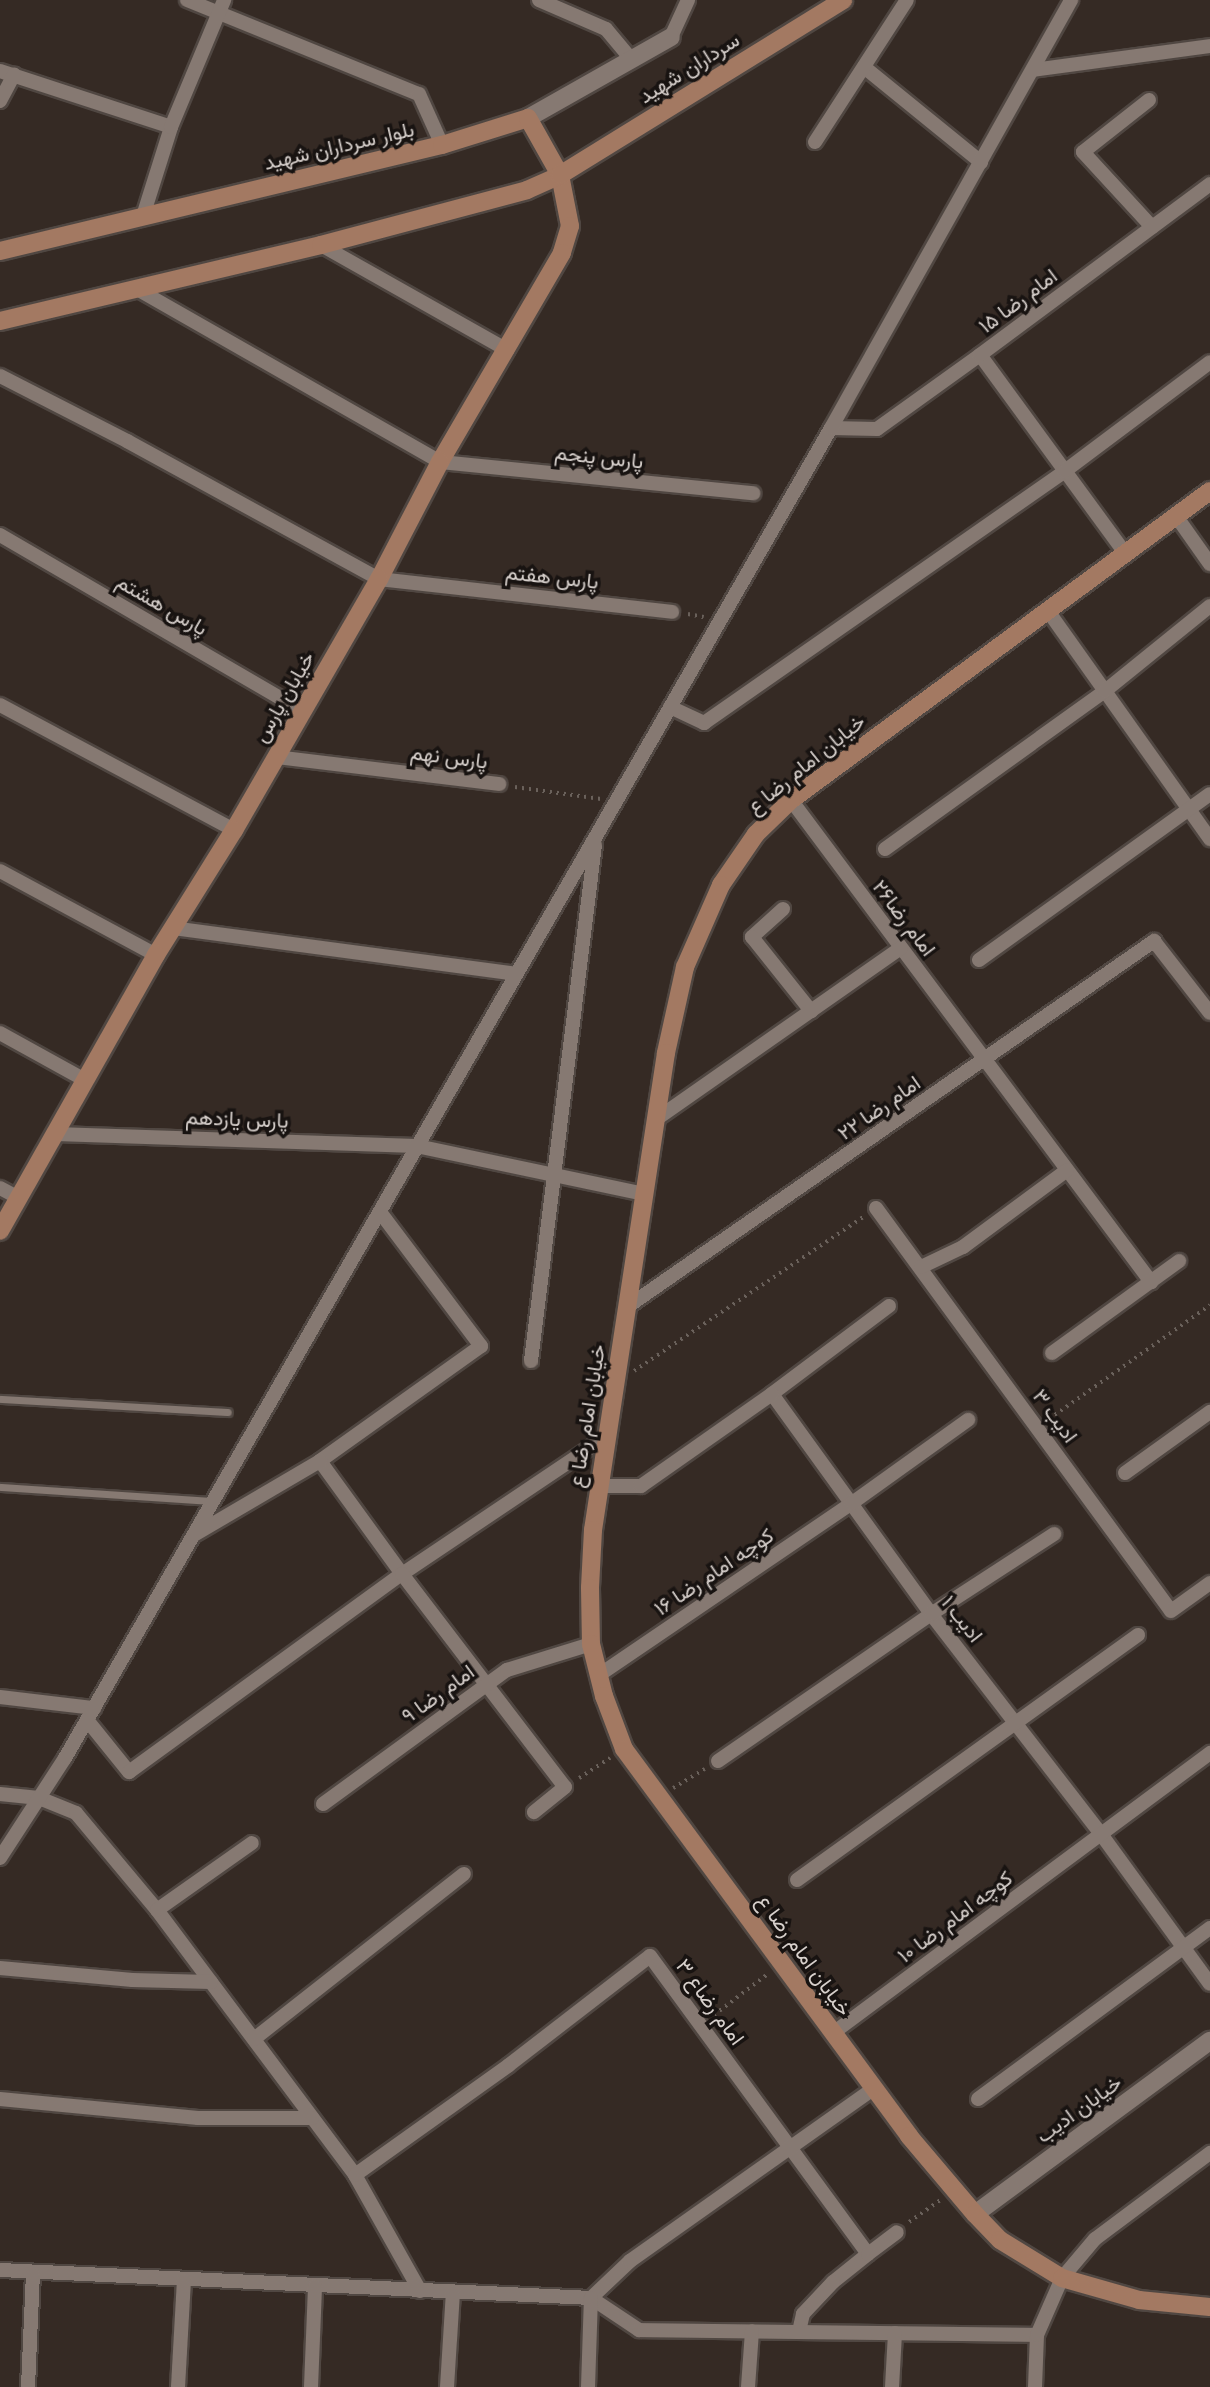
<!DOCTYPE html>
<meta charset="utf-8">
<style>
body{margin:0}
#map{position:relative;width:1210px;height:2387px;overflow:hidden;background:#352a24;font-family:Raleway,Vazirmatn,sans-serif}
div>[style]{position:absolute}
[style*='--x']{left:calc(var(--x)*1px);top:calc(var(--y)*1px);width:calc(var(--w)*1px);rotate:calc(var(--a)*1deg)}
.path>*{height:3.5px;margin-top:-1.75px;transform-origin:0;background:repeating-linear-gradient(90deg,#6a615b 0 2px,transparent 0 7px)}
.roads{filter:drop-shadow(2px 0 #504742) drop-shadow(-2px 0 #504742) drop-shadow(0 2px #504742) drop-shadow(0 -2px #504742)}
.service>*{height:7px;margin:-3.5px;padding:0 3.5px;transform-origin:3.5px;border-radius:3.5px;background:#867972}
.minor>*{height:14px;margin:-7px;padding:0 7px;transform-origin:7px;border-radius:7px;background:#867972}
.tertiary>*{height:18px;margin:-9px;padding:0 9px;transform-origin:9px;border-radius:9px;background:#867972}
.secondary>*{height:18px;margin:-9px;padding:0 9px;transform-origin:9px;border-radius:9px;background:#a37962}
span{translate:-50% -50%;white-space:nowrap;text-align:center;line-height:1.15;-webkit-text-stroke:7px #181311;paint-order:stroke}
.street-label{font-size:21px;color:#d7d0cc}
</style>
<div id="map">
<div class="path">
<i style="--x:688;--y:614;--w:16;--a:11"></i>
<i style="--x:515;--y:787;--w:87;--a:7.9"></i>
<i style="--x:634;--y:1371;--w:276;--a:-33.9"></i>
<i style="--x:1049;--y:1419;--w:197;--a:-35.3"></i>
<i style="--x:579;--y:1778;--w:37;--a:-33"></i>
<i style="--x:673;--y:1788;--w:37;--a:-31"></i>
<i style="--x:714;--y:2015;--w:69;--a:-37.4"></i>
<i style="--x:909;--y:2222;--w:38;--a:-35"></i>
</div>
<div class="roads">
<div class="service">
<i style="--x:0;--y:1399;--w:228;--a:3.3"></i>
<i style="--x:0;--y:1487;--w:212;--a:3.8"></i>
</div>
<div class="minor">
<i style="--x:187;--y:0;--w:250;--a:22.1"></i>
<i style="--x:419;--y:94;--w:56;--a:65.7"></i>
<i style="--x:539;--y:0;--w:73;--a:23.4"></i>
<i style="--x:606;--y:29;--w:39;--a:50"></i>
<i style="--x:671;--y:37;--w:41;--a:-65.3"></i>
<i style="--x:864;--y:67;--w:151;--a:39.1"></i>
<i style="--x:1033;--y:70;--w:179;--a:-7.7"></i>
<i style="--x:0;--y:71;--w:180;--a:18.1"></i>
<i style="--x:1149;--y:100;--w:84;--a:141.8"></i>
<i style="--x:1083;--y:152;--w:102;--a:47.4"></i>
<i style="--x:0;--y:101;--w:30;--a:-62"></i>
<i style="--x:815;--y:142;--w:169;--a:-57.1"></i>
<i style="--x:143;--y:216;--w:93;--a:-72.5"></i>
<i style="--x:171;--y:127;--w:138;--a:-67.3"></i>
<i style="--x:321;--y:245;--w:214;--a:29.4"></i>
<i style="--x:137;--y:289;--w:349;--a:29.7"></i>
<i style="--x:440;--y:462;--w:315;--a:5.7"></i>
<i style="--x:0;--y:376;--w:143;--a:27.1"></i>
<i style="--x:127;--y:441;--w:287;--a:28.7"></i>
<i style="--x:379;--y:579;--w:295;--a:6.4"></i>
<i style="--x:831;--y:428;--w:46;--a:1.2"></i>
<i style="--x:877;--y:429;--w:127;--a:-35.7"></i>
<i style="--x:1176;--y:516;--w:59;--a:54.7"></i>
<i style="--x:0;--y:535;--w:350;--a:30.2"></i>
<i style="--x:1125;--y:553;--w:245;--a:-126.2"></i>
<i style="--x:980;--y:355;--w:287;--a:-36.6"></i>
<i style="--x:1048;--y:611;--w:280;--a:54.6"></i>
<i style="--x:0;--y:705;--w:265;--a:28.1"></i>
<i style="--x:670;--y:707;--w:38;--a:25"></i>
<i style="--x:704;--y:723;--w:440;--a:-34.9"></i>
<i style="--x:1065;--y:471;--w:181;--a:-36.9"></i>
<i style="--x:276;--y:757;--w:225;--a:6.9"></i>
<i style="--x:791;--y:800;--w:602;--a:53.24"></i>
<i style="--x:885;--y:849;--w:271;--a:-35.7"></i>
<i style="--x:1105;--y:691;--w:135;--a:-39"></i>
<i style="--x:0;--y:871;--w:177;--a:28.3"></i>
<i style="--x:783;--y:909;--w:42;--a:137.9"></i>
<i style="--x:752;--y:937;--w:95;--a:51.4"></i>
<i style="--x:173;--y:928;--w:346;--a:7.6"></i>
<i style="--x:979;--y:960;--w:284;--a:-35.7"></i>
<i style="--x:0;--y:1033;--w:97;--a:28.9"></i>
<i style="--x:655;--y:1120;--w:300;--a:-35"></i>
<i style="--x:55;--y:1134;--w:362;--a:1.9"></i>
<i style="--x:417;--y:1146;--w:232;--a:11.9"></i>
<i style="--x:0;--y:1188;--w:21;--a:28"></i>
<i style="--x:876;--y:1208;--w:499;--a:53.8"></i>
<i style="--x:1171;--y:1611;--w:48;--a:-35.7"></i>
<i style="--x:380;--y:1212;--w:168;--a:53"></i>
<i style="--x:481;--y:1346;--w:198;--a:144.5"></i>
<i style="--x:320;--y:1461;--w:140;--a:54"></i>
<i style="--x:402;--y:1574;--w:247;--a:-33.9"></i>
<i style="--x:921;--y:1267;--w:47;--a:-25.5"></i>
<i style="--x:963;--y:1247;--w:129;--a:-36.5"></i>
<i style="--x:889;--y:1306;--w:146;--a:143.1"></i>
<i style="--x:772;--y:1394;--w:271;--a:54.1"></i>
<i style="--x:931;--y:1614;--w:278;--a:52.3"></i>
<i style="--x:1101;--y:1834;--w:185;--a:54"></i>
<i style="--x:627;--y:1307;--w:642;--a:-34.78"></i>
<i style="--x:1154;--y:941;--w:91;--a:52.1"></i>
<i style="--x:1052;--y:1353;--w:157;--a:-35.9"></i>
<i style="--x:531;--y:1361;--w:520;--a:-82.93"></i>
<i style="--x:1125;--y:1473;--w:105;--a:-35.7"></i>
<i style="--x:600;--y:1486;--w:41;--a:0"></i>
<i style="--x:641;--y:1486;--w:160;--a:-35.1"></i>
<i style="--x:194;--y:1535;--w:146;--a:-30.4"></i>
<i style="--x:599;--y:1675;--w:306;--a:-34.2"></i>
<i style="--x:852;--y:1503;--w:143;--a:-35.6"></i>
<i style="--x:0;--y:1697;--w:95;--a:6.7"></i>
<i style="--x:87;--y:1720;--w:67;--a:51.1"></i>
<i style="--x:129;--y:1772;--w:337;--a:-36"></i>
<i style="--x:402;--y:1574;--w:268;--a:52.6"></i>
<i style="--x:565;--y:1787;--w:40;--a:141"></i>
<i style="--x:718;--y:1761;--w:259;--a:-34.6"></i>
<i style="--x:931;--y:1614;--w:147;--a:-33"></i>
<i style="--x:0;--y:1794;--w:39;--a:6"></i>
<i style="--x:39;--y:1798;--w:40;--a:22"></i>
<i style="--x:76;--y:1813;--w:126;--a:50.1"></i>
<i style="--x:157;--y:1910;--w:331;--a:53.2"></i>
<i style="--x:355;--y:2175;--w:133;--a:60.7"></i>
<i style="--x:323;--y:1804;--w:228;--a:-36.1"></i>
<i style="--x:507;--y:1670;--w:88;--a:-17.2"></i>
<i style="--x:0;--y:1858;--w:119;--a:-57"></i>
<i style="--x:65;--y:1758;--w:1535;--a:-60.06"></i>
<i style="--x:831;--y:428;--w:491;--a:-60.7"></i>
<i style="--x:797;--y:1880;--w:420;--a:-35.7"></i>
<i style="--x:157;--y:1910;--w:116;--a:-35.2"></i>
<i style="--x:0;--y:1968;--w:133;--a:5.2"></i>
<i style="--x:132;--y:1980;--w:79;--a:1.5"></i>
<i style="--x:833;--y:2033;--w:470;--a:-36.6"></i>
<i style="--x:254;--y:2039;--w:267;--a:-38.2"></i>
<i style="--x:0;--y:2099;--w:199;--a:5.5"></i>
<i style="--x:198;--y:2118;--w:114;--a:0"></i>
<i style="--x:978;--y:2099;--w:288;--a:-36.4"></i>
<i style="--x:355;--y:2175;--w:189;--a:-35.5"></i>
<i style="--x:509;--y:2065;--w:178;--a:-37.7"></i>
<i style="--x:650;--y:1956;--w:369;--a:53.8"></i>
<i style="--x:868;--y:2254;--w:45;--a:141.3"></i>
<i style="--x:833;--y:2282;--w:44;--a:133.2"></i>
<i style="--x:803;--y:2314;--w:18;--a:103"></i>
<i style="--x:868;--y:2254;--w:36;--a:-37"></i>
<i style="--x:0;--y:2270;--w:592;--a:2.71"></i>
<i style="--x:591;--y:2298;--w:58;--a:33.7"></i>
<i style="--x:639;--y:2330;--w:398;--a:0.7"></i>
<i style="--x:591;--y:2298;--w:54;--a:-43.5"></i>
<i style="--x:630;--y:2261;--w:299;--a:-35.3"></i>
<i style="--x:28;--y:2387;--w:113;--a:-87.5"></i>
<i style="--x:178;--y:2387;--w:107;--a:-86.8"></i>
<i style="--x:311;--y:2387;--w:101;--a:-87.7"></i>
<i style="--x:447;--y:2387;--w:95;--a:-86.4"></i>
<i style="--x:588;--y:2387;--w:89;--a:-88.1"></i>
<i style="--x:748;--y:2387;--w:56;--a:-85.9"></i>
<i style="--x:892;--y:2387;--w:54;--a:-86.8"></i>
<i style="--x:1035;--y:2387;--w:52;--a:-87.8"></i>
<i style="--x:1037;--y:2335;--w:62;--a:-66.3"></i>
<i style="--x:1062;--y:2278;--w:51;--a:-49.8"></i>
<i style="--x:1095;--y:2239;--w:144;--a:-36.8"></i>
</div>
<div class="tertiary">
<i style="--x:528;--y:118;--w:164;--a:-29.5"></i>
<i style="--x:975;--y:2214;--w:292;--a:-36.4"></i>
</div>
<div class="secondary">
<i style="--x:0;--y:251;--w:455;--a:-13.5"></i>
<i style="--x:442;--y:145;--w:90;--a:-17.4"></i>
<i style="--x:528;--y:118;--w:65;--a:60.7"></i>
<i style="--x:560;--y:175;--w:52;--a:78.9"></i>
<i style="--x:570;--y:226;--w:28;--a:107"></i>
<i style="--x:562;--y:253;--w:242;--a:120.3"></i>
<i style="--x:440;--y:462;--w:132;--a:117.5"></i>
<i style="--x:379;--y:579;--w:290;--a:120"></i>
<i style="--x:234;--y:830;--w:147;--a:122"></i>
<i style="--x:156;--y:955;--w:317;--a:119.5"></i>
<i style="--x:0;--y:321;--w:330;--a:-13.3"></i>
<i style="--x:321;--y:245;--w:213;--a:-14.9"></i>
<i style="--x:527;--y:190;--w:36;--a:-24"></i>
<i style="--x:560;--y:175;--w:333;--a:-31.7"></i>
<i style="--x:1210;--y:491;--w:521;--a:143.59"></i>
<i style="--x:791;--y:800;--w:49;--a:135.8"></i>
<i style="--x:756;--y:834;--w:62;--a:124.5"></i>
<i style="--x:721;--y:885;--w:90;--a:113.7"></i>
<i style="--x:685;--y:967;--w:88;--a:102.5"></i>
<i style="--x:666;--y:1053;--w:483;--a:98.7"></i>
<i style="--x:593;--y:1530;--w:58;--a:93"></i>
<i style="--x:590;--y:1588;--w:56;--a:89"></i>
<i style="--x:591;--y:1644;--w:54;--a:76"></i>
<i style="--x:604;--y:1696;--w:57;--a:69.3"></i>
<i style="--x:624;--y:1749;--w:481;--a:53.6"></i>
<i style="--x:909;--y:2136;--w:102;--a:49.8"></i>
<i style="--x:975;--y:2214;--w:36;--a:46"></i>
<i style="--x:1000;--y:2240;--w:73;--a:31.5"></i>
<i style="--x:1062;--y:2278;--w:80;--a:15.9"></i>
<i style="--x:1139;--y:2300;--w:71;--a:5.6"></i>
</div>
</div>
<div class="street-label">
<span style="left:689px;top:68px;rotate:-32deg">سرداران شهید</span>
<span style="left:339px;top:146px;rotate:-13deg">بلوار سرداران شهید</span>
<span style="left:1018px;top:301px;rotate:-37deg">۱۵ امام رضا</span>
<span style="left:599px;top:457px;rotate:6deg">پارس‌‌ پنجم</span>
<span style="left:552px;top:577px;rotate:6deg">پارس‌‌ هفتم</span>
<span style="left:162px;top:605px;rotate:30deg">پارس‌‌ هشتم</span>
<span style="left:284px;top:697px;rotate:-60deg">خیابان پارس</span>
<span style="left:449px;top:757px;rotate:7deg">پارس‌‌ نهم</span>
<span style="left:806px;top:764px;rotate:-39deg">خیابان امام رضا ع</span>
<span style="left:904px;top:918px;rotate:53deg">امام رضا۲۶</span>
<span style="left:879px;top:1108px;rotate:-35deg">امام رضا ۲۲</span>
<span style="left:237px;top:1119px;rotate:2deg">پارس‌‌ یازدهم</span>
<span style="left:587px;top:1416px;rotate:-81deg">خیابان امام رضا ع</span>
<span style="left:1055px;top:1416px;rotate:54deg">ادیب ۳</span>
<span style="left:714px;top:1572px;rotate:-34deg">کوچه امام رضا ۱۶</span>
<span style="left:962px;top:1619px;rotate:52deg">ادیب ۱</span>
<span style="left:438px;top:1694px;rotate:-36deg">امام رضا ۹</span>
<span style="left:955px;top:1917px;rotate:-37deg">کوچه امام رضا ۱۰</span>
<span style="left:804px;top:1955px;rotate:54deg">خیابان امام رضا ع</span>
<span style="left:710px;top:2002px;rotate:54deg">امام رضا‌ع ۳</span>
<span style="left:1079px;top:2109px;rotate:-36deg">خیابان ادیب</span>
</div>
</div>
